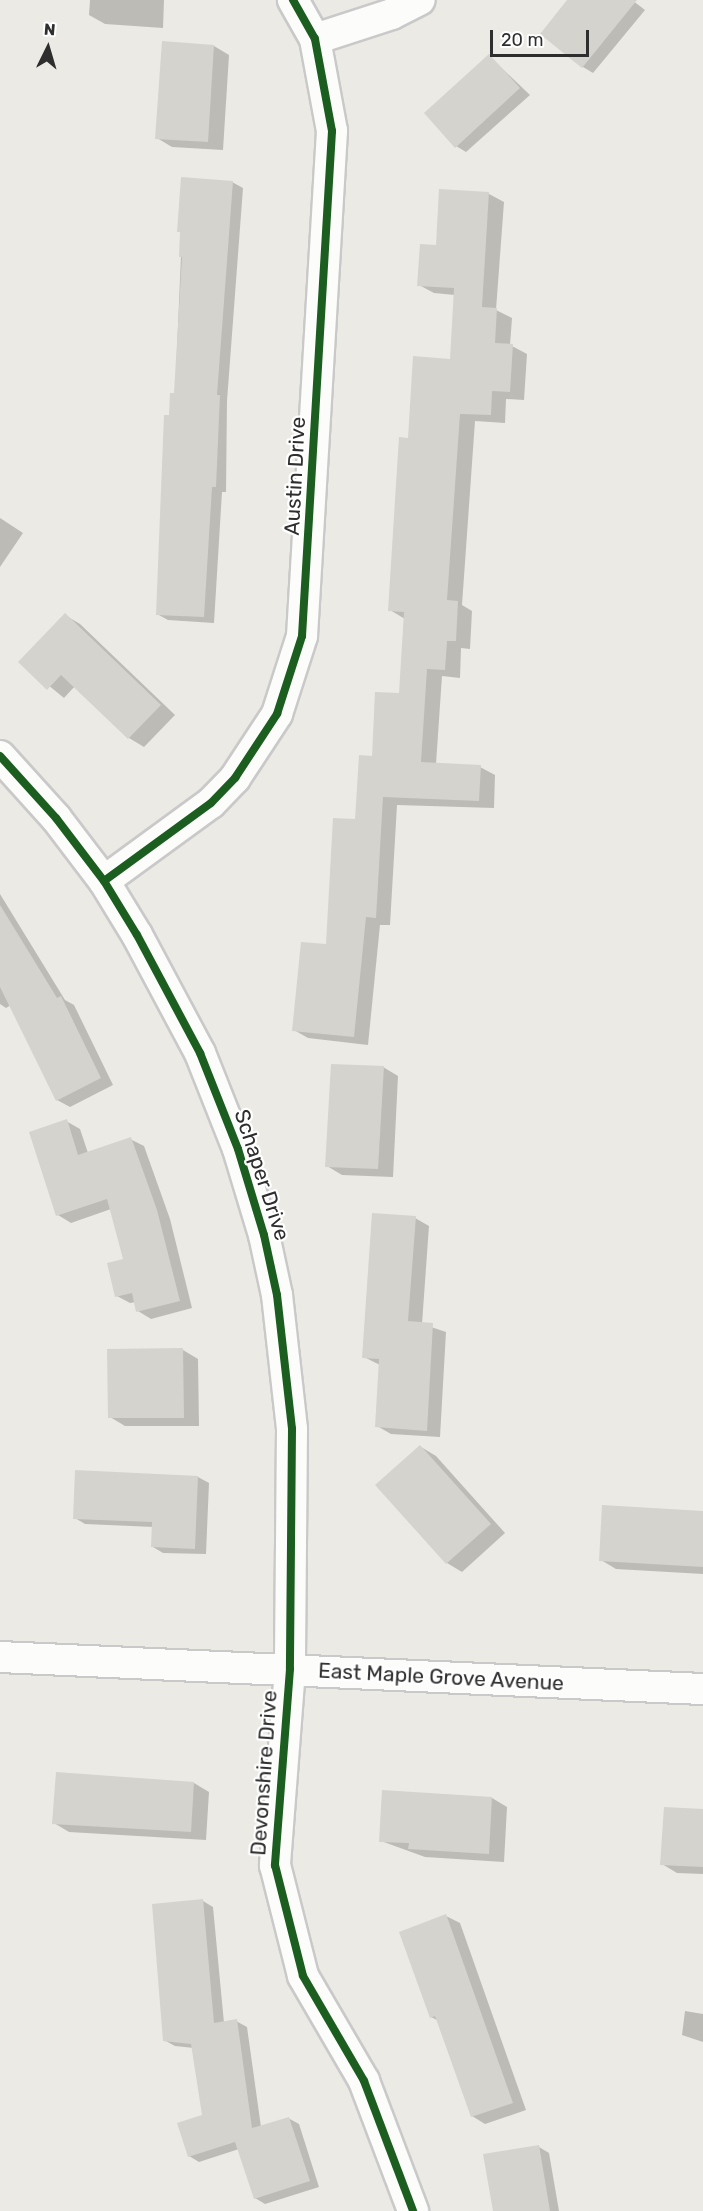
<!DOCTYPE html>
<style>
body{margin:0}
#map{position:relative;width:703px;height:2211px;overflow:hidden;background:#eceae4;font-family:Rubik,sans-serif}
div>[style]{position:absolute}
[style*='--x']{left:calc(var(--x)*1px);top:calc(var(--y)*1px);width:calc(var(--w)*1px);rotate:calc(var(--a)*1deg)}
.shadow>*{inset:0;background:#0003}
.building>*{inset:0;background:#d5d3ce}
.roads{filter:drop-shadow(2px 0 #cac9c9) drop-shadow(-2px 0 #cac9c9) drop-shadow(0 2px #cac9c9) drop-shadow(0 -2px #cac9c9)}
.minor>*{height:30px;margin:-15px;padding:0 15px;transform-origin:15px;border-radius:15px;background:#fcfcfb}
.cycleway>*{height:8px;margin:-4px;padding:0 4px;transform-origin:4px;border-radius:4px;background:#1b5e20}
span{translate:-50% -50%;white-space:nowrap;text-align:center;line-height:1.15;-webkit-text-stroke:4.5px #fff;paint-order:stroke}
.street-label{font-size:21px;color:#2e2e2e}
.north{position:absolute;left:18px;top:18px;width:60px;height:60px;-webkit-text-stroke:4px #fff;paint-order:stroke;rotate:5deg;font-size:16px;font-weight:700;line-height:24px;text-align:center;color:#2e2e2e}
.north::after{content:'';display:block;margin:auto;width:21px;height:27px;background:#2e2e2e;clip-path:polygon(50% 0,100% 100%,50% 72%,0 100%)}
.scale{position:absolute;left:490px;top:30px;width:99px;height:27px;box-sizing:border-box;border:3px solid #2e2e2e;border-top:0;padding-left:8px;font-size:18px;line-height:21px;white-space:nowrap;color:#2e2e2e;-webkit-text-stroke:4px #fff;paint-order:stroke}
</style>
<div id="map">
<div class="shadow">
<i style="clip-path:polygon(90px 0,164px 0,163px 28px,105px 24px,89px 15px)"></i>
<i style="clip-path:polygon(569px 0,632px 0,645px 10px,593px 73px,583px 67px)"></i>
<i style="clip-path:polygon(163px 43px,214px 46px,229px 55px,223px 150px,172px 147px,157px 138px)"></i>
<i style="clip-path:polygon(489px 56px,530px 95px,466px 152px,456px 146px)"></i>
<i style="clip-path:polygon(232px 182px,243px 188px,227px 401px,226px 492px,222px 492px,214px 623px,168px 620px,157px 614px,175px 395px,182px 233px)"></i>
<i style="clip-path:polygon(441px 190px,489px 194px,504px 202px,496px 310px,512px 318px,510px 345px,527px 354px,524px 400px,506px 399px,505px 423px,475px 421px,462px 605px,472px 611px,470px 649px,461px 648px,460px 678px,442px 676px,436px 764px,480px 767px,495px 775px,494px 808px,397px 805px,390px 925px,380px 925px,368px 1045px,308px 1038px,294px 1030px,328px 946px,373px 757px,400px 695px,405px 619px,390px 610px,409px 439px,452px 360px,455px 295px,434px 293px,419px 285px,437px 247px)"></i>
<i style="clip-path:polygon(0 518px,23px 533px,0 567px)"></i>
<i style="clip-path:polygon(65px 615px,80px 624px,175px 715px,144px 747px,129px 738px,75px 686px,64px 698px,20px 662px)"></i>
<i style="clip-path:polygon(0 894px,65px 1000px,74px 1005px,113px 1085px,70px 1107px,57px 1100px,11px 1005px,6px 1008px,0 1004px)"></i>
<i style="clip-path:polygon(383px 1067px,398px 1076px,393px 1177px,342px 1175px,327px 1166px)"></i>
<i style="clip-path:polygon(66px 1121px,80px 1129px,88px 1153px,130px 1139px,144px 1146px,170px 1219px,192px 1308px,151px 1319px,138px 1311px,136px 1302px,130px 1303px,117px 1296px,125px 1260px,111px 1209px,71px 1223px,58px 1215px)"></i>
<i style="clip-path:polygon(415px 1218px,429px 1226px,422px 1324px,446px 1332px,440px 1437px,391px 1434px,377px 1426px,380px 1365px,364px 1357px)"></i>
<i style="clip-path:polygon(183px 1350px,198px 1359px,199px 1426px,125px 1426px,110px 1417px)"></i>
<i style="clip-path:polygon(421px 1447px,436px 1456px,505px 1533px,462px 1572px,447px 1563px)"></i>
<i style="clip-path:polygon(77px 1472px,198px 1477px,209px 1483px,206px 1554px,163px 1553px,153px 1547px,154px 1527px,85px 1524px,75px 1518px)"></i>
<i style="clip-path:polygon(703px 1512px,703px 1574px,616px 1569px,601px 1560px)"></i>
<i style="clip-path:polygon(194px 1783px,209px 1792px,206px 1840px,69px 1832px,54px 1823px)"></i>
<i style="clip-path:polygon(492px 1798px,507px 1807px,504px 1862px,425px 1857px,381px 1841px)"></i>
<i style="clip-path:polygon(703px 1810px,703px 1874px,677px 1873px,662px 1864px)"></i>
<i style="clip-path:polygon(203px 1901px,213px 1907px,224px 2023px,236px 2021px,247px 2027px,261px 2127px,288px 2118px,299px 2124px,319px 2187px,265px 2204px,255px 2198px,239px 2149px,199px 2162px,189px 2156px,203px 2116px,194px 2048px,175px 2046px,164px 2040px)"></i>
<i style="clip-path:polygon(446px 1916px,460px 1923px,526px 2110px,485px 2124px,472px 2116px,439px 2021px,431px 2017px)"></i>
<i style="clip-path:polygon(685px 2011px,703px 2014px,703px 2042px,682px 2035px)"></i>
<i style="clip-path:polygon(539px 2147px,549px 2153px,559px 2211px,494px 2211px)"></i>
</div>
<div class="building">
<i style="clip-path:polygon(567px 0,637px 0,582px 68px,540px 34px)"></i>
<i style="clip-path:polygon(162px 41px,214px 45px,208px 142px,155px 139px)"></i>
<i style="clip-path:polygon(489px 54px,520px 88px,455px 148px,424px 113px)"></i>
<i style="clip-path:polygon(181px 177px,233px 181px,217px 395px,220px 395px,216px 487px,212px 487px,204px 617px,156px 615px,164px 415px,169px 415px,170px 393px,174px 393px,182px 257px,179px 257px,180px 232px,177px 232px)"></i>
<i style="clip-path:polygon(439px 189px,489px 192px,482px 307px,497px 308px,495px 343px,513px 344px,510px 392px,492px 391px,491px 415px,460px 414px,447px 600px,458px 601px,456px 641px,447px 641px,445px 670px,427px 669px,421px 762px,481px 765px,479px 801px,383px 797px,376px 918px,366px 917px,354px 1037px,292px 1031px,301px 942px,326px 944px,333px 818px,355px 819px,359px 755px,372px 756px,375px 692px,399px 693px,404px 612px,388px 611px,399px 437px,408px 438px,413px 356px,450px 359px,454px 288px,417px 286px,420px 244px,436px 245px)"></i>
<i style="clip-path:polygon(65px 613px,161px 705px,128px 739px,61px 675px,47px 690px,18px 662px)"></i>
<i style="clip-path:polygon(0 905px,57px 998px,61px 996px,101px 1078px,56px 1101px,0 987px)"></i>
<i style="clip-path:polygon(331px 1064px,384px 1066px,378px 1169px,325px 1167px)"></i>
<i style="clip-path:polygon(67px 1119px,78px 1155px,131px 1137px,157px 1210px,180px 1301px,136px 1312px,132px 1293px,115px 1297px,107px 1263px,123px 1259px,107px 1199px,56px 1216px,29px 1132px)"></i>
<i style="clip-path:polygon(372px 1213px,416px 1216px,408px 1321px,433px 1323px,427px 1431px,375px 1427px,379px 1359px,362px 1358px)"></i>
<i style="clip-path:polygon(183px 1348px,184px 1418px,108px 1418px,107px 1349px)"></i>
<i style="clip-path:polygon(420px 1445px,491px 1524px,446px 1564px,375px 1485px)"></i>
<i style="clip-path:polygon(75px 1470px,198px 1476px,195px 1549px,151px 1547px,152px 1522px,73px 1519px)"></i>
<i style="clip-path:polygon(602px 1505px,703px 1511px,703px 1567px,599px 1561px)"></i>
<i style="clip-path:polygon(56px 1772px,194px 1782px,191px 1832px,52px 1824px)"></i>
<i style="clip-path:polygon(382px 1790px,492px 1797px,489px 1854px,408px 1849px,409px 1843px,379px 1842px)"></i>
<i style="clip-path:polygon(664px 1807px,703px 1809px,703px 1867px,660px 1865px)"></i>
<i style="clip-path:polygon(203px 1899px,214px 2023px,237px 2019px,252px 2128px,289px 2117px,310px 2181px,254px 2199px,235px 2142px,188px 2157px,177px 2123px,202px 2115px,191px 2044px,163px 2041px,152px 1904px)"></i>
<i style="clip-path:polygon(446px 1914px,513px 2103px,471px 2117px,435px 2016px,430px 2018px,399px 1932px)"></i>
<i style="clip-path:polygon(539px 2145px,550px 2211px,493px 2211px,483px 2154px)"></i>
</div>
<div class="roads">
<div class="minor">
<i style="--x:315;--y:39;--w:81;--a:-18"></i>
<i style="--x:392;--y:14;--w:31;--a:-27"></i>
<i style="--x:0;--y:756;--w:84;--a:47.9"></i>
<i style="--x:56;--y:818;--w:79;--a:52.7"></i>
<i style="--x:104;--y:881;--w:63;--a:58.6"></i>
<i style="--x:137;--y:935;--w:134;--a:61.9"></i>
<i style="--x:200;--y:1053;--w:103;--a:68.4"></i>
<i style="--x:238;--y:1149;--w:90;--a:73.2"></i>
<i style="--x:264;--y:1235;--w:61;--a:77.8"></i>
<i style="--x:277;--y:1295;--w:135;--a:83.6"></i>
<i style="--x:292;--y:1429;--w:240;--a:90.5"></i>
<i style="--x:290;--y:1669;--w:197;--a:94.4"></i>
<i style="--x:275;--y:1865;--w:114;--a:75.8"></i>
<i style="--x:303;--y:1976;--w:121;--a:59.8"></i>
<i style="--x:364;--y:2081;--w:139;--a:69.3"></i>
<i style="--x:104;--y:881;--w:132;--a:-36.1"></i>
<i style="--x:211;--y:803;--w:35;--a:-46"></i>
<i style="--x:235;--y:778;--w:77;--a:-56.7"></i>
<i style="--x:277;--y:714;--w:82;--a:-72.2"></i>
<i style="--x:302;--y:636;--w:506;--a:-86.6"></i>
<i style="--x:332;--y:131;--w:94;--a:-100.5"></i>
<i style="--x:315;--y:39;--w:45;--a:-119.4"></i>
<i style="--x:0;--y:1657;--w:704;--a:2.61"></i>
</div>
</div>
<div class="cycleway">
<i style="--x:0;--y:756;--w:84;--a:47.9"></i>
<i style="--x:56;--y:818;--w:79;--a:52.7"></i>
<i style="--x:104;--y:881;--w:63;--a:58.6"></i>
<i style="--x:137;--y:935;--w:134;--a:61.9"></i>
<i style="--x:200;--y:1053;--w:103;--a:68.4"></i>
<i style="--x:238;--y:1149;--w:90;--a:73.2"></i>
<i style="--x:264;--y:1235;--w:61;--a:77.8"></i>
<i style="--x:277;--y:1295;--w:135;--a:83.6"></i>
<i style="--x:292;--y:1429;--w:240;--a:90.5"></i>
<i style="--x:290;--y:1669;--w:197;--a:94.4"></i>
<i style="--x:275;--y:1865;--w:114;--a:75.8"></i>
<i style="--x:303;--y:1976;--w:121;--a:59.8"></i>
<i style="--x:364;--y:2081;--w:139;--a:69.3"></i>
<i style="--x:104;--y:881;--w:132;--a:-36.1"></i>
<i style="--x:211;--y:803;--w:35;--a:-46"></i>
<i style="--x:235;--y:778;--w:77;--a:-56.7"></i>
<i style="--x:277;--y:714;--w:82;--a:-72.2"></i>
<i style="--x:302;--y:636;--w:506;--a:-86.6"></i>
<i style="--x:332;--y:131;--w:94;--a:-100.5"></i>
<i style="--x:315;--y:39;--w:45;--a:-119.4"></i>
</div>
<div class="street-label">
<span style="left:295px;top:476px;rotate:-87deg">Austin Drive</span>
<span style="left:262px;top:1175px;rotate:72deg">Schaper Drive</span>
<span style="left:441px;top:1677px;rotate:3deg">East Maple Grove Avenue</span>
<span style="left:264px;top:1773px;rotate:-86deg">Devonshire Drive</span>
</div>
<div class="north">N</div>
<div class="scale">20 m</div>
</div>
